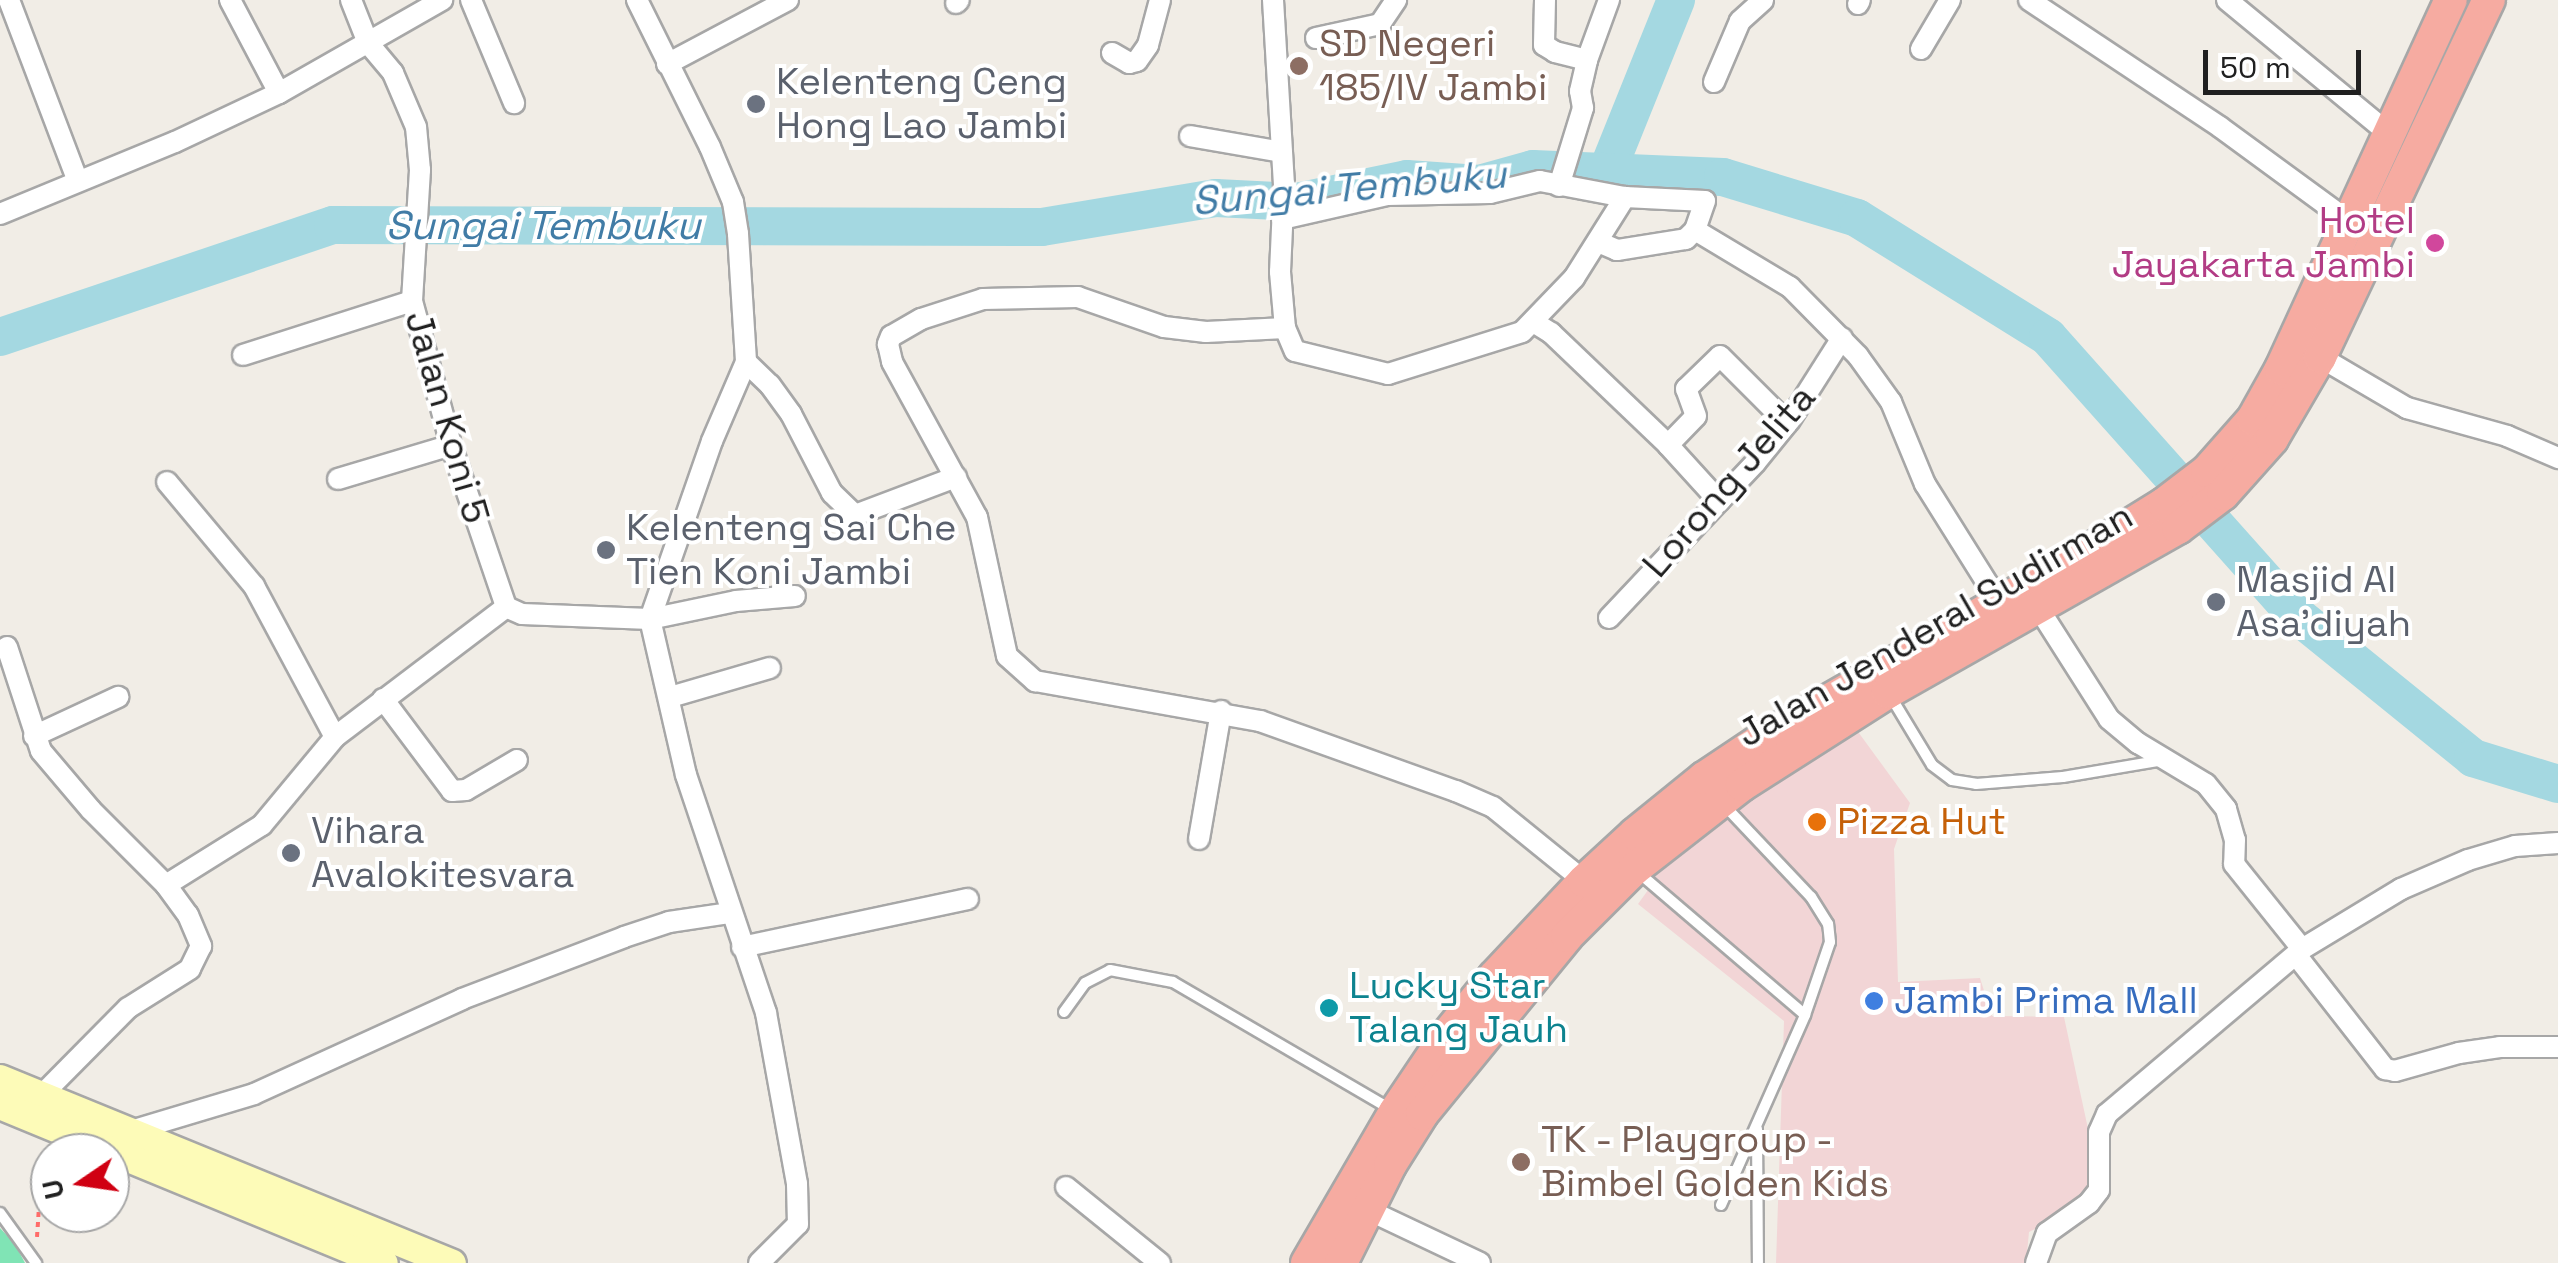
<!DOCTYPE html>
<style>
body{margin:0}
#map{position:relative;width:2558px;height:1263px;overflow:hidden;background:#f1ede6;font-family:"Space Grotesk",sans-serif}
div>[style]{position:absolute}
[style*='--x']{left:calc(var(--x)*1px);top:calc(var(--y)*1px);width:calc(var(--w)*1px);rotate:calc(var(--a)*1deg)}
.commercial>*{inset:0;background:#f2d5d6}
.pitch>*{inset:0;background:#80e4b5}
.river>*{height:38px;margin:-19px;padding:0 19px;transform-origin:19px;border-radius:19px;background:#a4d8e1}
.path>*{height:4px;margin-top:-2px;transform-origin:0;background:repeating-linear-gradient(90deg,#ff6c69 0 5px,transparent 0 10px)}
.roads{filter:drop-shadow(2px 0 #a7a7a7) drop-shadow(-2px 0 #a7a7a7) drop-shadow(0 2px #a7a7a7) drop-shadow(0 -2px #a7a7a7)}
.service>*{height:10px;margin:-5px;padding:0 5px;transform-origin:5px;border-radius:5px;background:#fff}
.minor>*{height:20px;margin:-10px;padding:0 10px;transform-origin:10px;border-radius:10px;background:#fff}
.secondary>*{height:28px;margin:-14px;padding:0 14px;transform-origin:14px;border-radius:14px;background:#fdfbb8}
.trunk>*{height:32px;margin:-16px;padding:0 16px;transform-origin:16px;border-radius:16px;background:#f6aba1}
.dots>*{width:28px;height:28px;translate:-50% -50%;box-sizing:border-box;border:5px solid #fff;border-radius:50%}
span{translate:-50% -50%;white-space:nowrap;text-align:center;line-height:1.15;-webkit-text-stroke:8px #fff;paint-order:stroke}
.education-label{font-size:38px;color:#785e54}
.left{translate:0 -50%;text-align:left}
.worship-label{font-size:38px;color:#5b616d}
.hotel-label{font-size:38px;color:#b23c85}
.right{translate:-100% -50%;text-align:right}
.street-label{font-size:38px;color:#202020}
.food-label{font-size:38px;color:#c56008}
.culture-label{font-size:38px;color:#0d838f}
.shop-label{font-size:38px;color:#366cbe}
.water-label{font-size:40px;color:#417ca6;font-style:italic}
.north{position:absolute;left:30px;top:1133px;width:100px;height:100px;box-sizing:border-box;background:#fff;border:2px solid #a6a6a6;border-radius:50%;rotate:257deg;font-size:28px;font-weight:700;line-height:40px;text-align:center;color:#202020}
.north::after{content:'';display:block;margin:auto;width:35px;height:45px;background:#d00012;clip-path:polygon(50% 0,100% 100%,50% 72%,0 100%)}
.scale{position:absolute;left:2203px;top:50px;width:158px;height:45px;box-sizing:border-box;border:5px solid #202020;border-top:0;padding-left:12px;font-size:30px;line-height:35px;white-space:nowrap;color:#202020;-webkit-text-stroke:8px #fff;paint-order:stroke}
</style>
<div id="map">
<div class="commercial">
<i style="clip-path:polygon(1848px 718px,1910px 803px,1894px 849px,1898px 982px,1980px 978px,1992px 1016px,2064px 1017px,2096px 1166px,2089px 1202px,2029px 1232px,2026px 1263px,1776px 1263px,1784px 1021px,1638px 904px,1656px 879px,1642px 865px)"></i>
</div>
<div class="pitch">
<i style="clip-path:polygon(0 1228px,15px 1244px,25px 1263px,0 1263px)"></i>
</div>
<div class="river">
<i style="--x:1606;--y:174;--w:188;--a:-68.1"></i>
<i style="--x:0;--y:337;--w:351;--a:-18.6"></i>
<i style="--x:333;--y:225;--w:709;--a:0.16"></i>
<i style="--x:1042;--y:227;--w:176;--a:-9.5"></i>
<i style="--x:1216;--y:198;--w:80;--a:2.9"></i>
<i style="--x:1296;--y:202;--w:113;--a:-11.7"></i>
<i style="--x:1407;--y:179;--w:72;--a:4"></i>
<i style="--x:1479;--y:184;--w:56;--a:-15.5"></i>
<i style="--x:1533;--y:169;--w:190;--a:2.4"></i>
<i style="--x:1723;--y:177;--w:140;--a:17"></i>
<i style="--x:1857;--y:218;--w:225;--a:31.9"></i>
<i style="--x:2048;--y:337;--w:368;--a:48.3"></i>
<i style="--x:2293;--y:612;--w:232;--a:39"></i>
<i style="--x:2473;--y:758;--w:89;--a:17"></i>
</div>
<div class="path">
<i style="--x:37;--y:1237;--w:61;--a:-86.2"></i>
<i style="--x:41;--y:1176;--w:25;--a:-69"></i>
</div>
<div class="roads">
<div class="service">
<i style="--x:1891;--y:697;--w:79;--a:58.9"></i>
<i style="--x:1932;--y:765;--w:25;--a:37"></i>
<i style="--x:1952;--y:780;--w:24;--a:9"></i>
<i style="--x:1976;--y:784;--w:87;--a:-4.6"></i>
<i style="--x:2063;--y:777;--w:102;--a:-9.6"></i>
<i style="--x:1639;--y:873;--w:218;--a:40.5"></i>
<i style="--x:1064;--y:1012;--w:36;--a:-54"></i>
<i style="--x:1085;--y:983;--w:28;--a:-27"></i>
<i style="--x:1110;--y:970;--w:64;--a:10.8"></i>
<i style="--x:1173;--y:982;--w:251;--a:30.3"></i>
<i style="--x:1757;--y:1129;--w:134;--a:89.6"></i>
<i style="--x:1721;--y:1205;--w:208;--a:-66.1"></i>
<i style="--x:1805;--y:1015;--w:77;--a:-71.1"></i>
<i style="--x:1830;--y:942;--w:18;--a:-96"></i>
<i style="--x:1828;--y:924;--w:32;--a:-122"></i>
<i style="--x:1811;--y:897;--w:129;--a:-133.4"></i>
<i style="--x:0;--y:1213;--w:62;--a:54.2"></i>
</div>
<div class="minor">
<i style="--x:9;--y:0;--w:191;--a:69.2"></i>
<i style="--x:230;--y:0;--w:105;--a:62.2"></i>
<i style="--x:351;--y:0;--w:46;--a:68.4"></i>
<i style="--x:368;--y:43;--w:39;--a:50"></i>
<i style="--x:393;--y:73;--w:59;--a:66.9"></i>
<i style="--x:416;--y:127;--w:43;--a:84.7"></i>
<i style="--x:420;--y:170;--w:131;--a:93.5"></i>
<i style="--x:412;--y:301;--w:149;--a:74.8"></i>
<i style="--x:451;--y:445;--w:171;--a:71.2"></i>
<i style="--x:471;--y:0;--w:112;--a:67.3"></i>
<i style="--x:637;--y:0;--w:164;--a:63.6"></i>
<i style="--x:710;--y:147;--w:60;--a:67.3"></i>
<i style="--x:733;--y:202;--w:32;--a:81"></i>
<i style="--x:738;--y:234;--w:128;--a:86.4"></i>
<i style="--x:746;--y:362;--w:86;--a:113.3"></i>
<i style="--x:712;--y:441;--w:188;--a:109.2"></i>
<i style="--x:650;--y:619;--w:160;--a:77"></i>
<i style="--x:686;--y:775;--w:251;--a:71.4"></i>
<i style="--x:766;--y:1013;--w:174;--a:79.7"></i>
<i style="--x:797;--y:1184;--w:40;--a:88.6"></i>
<i style="--x:798;--y:1224;--w:55;--a:135"></i>
<i style="--x:1273;--y:0;--w:184;--a:86.6"></i>
<i style="--x:1284;--y:184;--w:88;--a:92.6"></i>
<i style="--x:1280;--y:272;--w:56;--a:84.9"></i>
<i style="--x:1285;--y:328;--w:25;--a:67"></i>
<i style="--x:1295;--y:351;--w:96;--a:13.9"></i>
<i style="--x:1388;--y:374;--w:140;--a:-17.4"></i>
<i style="--x:1522;--y:332;--w:75;--a:-46.1"></i>
<i style="--x:1574;--y:278;--w:96;--a:-57.8"></i>
<i style="--x:1625;--y:197;--w:80;--a:2.9"></i>
<i style="--x:1705;--y:201;--w:31;--a:109"></i>
<i style="--x:1695;--y:230;--w:13;--a:135"></i>
<i style="--x:1686;--y:239;--w:70;--a:170.9"></i>
<i style="--x:1617;--y:250;--w:21;--a:-157"></i>
<i style="--x:1545;--y:0;--w:45;--a:91.3"></i>
<i style="--x:1544;--y:45;--w:13;--a:32"></i>
<i style="--x:1555;--y:52;--w:33;--a:14"></i>
<i style="--x:2029;--y:0;--w:229;--a:33.6"></i>
<i style="--x:2220;--y:127;--w:161;--a:36.2"></i>
<i style="--x:2227;--y:0;--w:207;--a:39.5"></i>
<i style="--x:956;--y:3;--w:4;--a:-45"></i>
<i style="--x:1858;--y:4;--w:4;--a:-63"></i>
<i style="--x:1316;--y:38;--w:66;--a:-12.3"></i>
<i style="--x:1380;--y:24;--w:29;--a:-56"></i>
<i style="--x:1921;--y:49;--w:57;--a:-59.4"></i>
<i style="--x:1112;--y:53;--w:20;--a:30"></i>
<i style="--x:1129;--y:63;--w:8;--a:-14"></i>
<i style="--x:1137;--y:61;--w:19;--a:-55"></i>
<i style="--x:1148;--y:45;--w:47;--a:-75.1"></i>
<i style="--x:667;--y:64;--w:137;--a:-27.9"></i>
<i style="--x:1714;--y:82;--w:66;--a:-66.9"></i>
<i style="--x:1740;--y:21;--w:31;--a:-42"></i>
<i style="--x:1190;--y:136;--w:93;--a:9.9"></i>
<i style="--x:1559;--y:186;--w:82;--a:-72.9"></i>
<i style="--x:1583;--y:108;--w:17;--a:-100"></i>
<i style="--x:1580;--y:91;--w:32;--a:-77"></i>
<i style="--x:1587;--y:60;--w:64;--a:-69.9"></i>
<i style="--x:0;--y:214;--w:189;--a:-22.4"></i>
<i style="--x:175;--y:142;--w:115;--a:-25.2"></i>
<i style="--x:279;--y:93;--w:188;--a:-29.7"></i>
<i style="--x:1282;--y:219;--w:108;--a:-12.9"></i>
<i style="--x:1387;--y:195;--w:103;--a:-1.1"></i>
<i style="--x:1490;--y:193;--w:51;--a:-13.5"></i>
<i style="--x:1540;--y:181;--w:86;--a:10.7"></i>
<i style="--x:1695;--y:230;--w:111;--a:31"></i>
<i style="--x:1790;--y:287;--w:97;--a:45.4"></i>
<i style="--x:1858;--y:356;--w:57;--a:54.3"></i>
<i style="--x:1891;--y:402;--w:89;--a:67.5"></i>
<i style="--x:1925;--y:484;--w:139;--a:57.9"></i>
<i style="--x:1535;--y:323;--w:19;--a:32"></i>
<i style="--x:1551;--y:333;--w:162;--a:43.7"></i>
<i style="--x:1668;--y:445;--w:76;--a:47.7"></i>
<i style="--x:1285;--y:328;--w:79;--a:177.1"></i>
<i style="--x:1206;--y:332;--w:42;--a:-173.2"></i>
<i style="--x:1164;--y:327;--w:91;--a:-160.8"></i>
<i style="--x:1078;--y:297;--w:95;--a:178.8"></i>
<i style="--x:983;--y:299;--w:65;--a:162.1"></i>
<i style="--x:921;--y:319;--w:34;--a:150"></i>
<i style="--x:891;--y:336;--w:9;--a:111"></i>
<i style="--x:888;--y:344;--w:18;--a:77"></i>
<i style="--x:892;--y:362;--w:177;--a:61.3"></i>
<i style="--x:977;--y:517;--w:142;--a:77.8"></i>
<i style="--x:1007;--y:656;--w:38;--a:42"></i>
<i style="--x:1035;--y:681;--w:229;--a:10.1"></i>
<i style="--x:1260;--y:721;--w:208;--a:19.7"></i>
<i style="--x:1456;--y:791;--w:40;--a:23.4"></i>
<i style="--x:1493;--y:807;--w:117;--a:39.1"></i>
<i style="--x:243;--y:355;--w:177;--a:-17.7"></i>
<i style="--x:2320;--y:357;--w:101;--a:30.4"></i>
<i style="--x:2407;--y:408;--w:104;--a:15.6"></i>
<i style="--x:2507;--y:436;--w:56;--a:23.3"></i>
<i style="--x:746;--y:362;--w:33;--a:44"></i>
<i style="--x:770;--y:385;--w:36;--a:54"></i>
<i style="--x:791;--y:414;--w:89;--a:62.6"></i>
<i style="--x:832;--y:493;--w:32;--a:44"></i>
<i style="--x:855;--y:515;--w:108;--a:-20.6"></i>
<i style="--x:1668;--y:445;--w:40;--a:-46"></i>
<i style="--x:1696;--y:416;--w:29;--a:-110"></i>
<i style="--x:1686;--y:389;--w:47;--a:-44.1"></i>
<i style="--x:1720;--y:356;--w:95;--a:45"></i>
<i style="--x:338;--y:479;--w:118;--a:-16.7"></i>
<i style="--x:167;--y:482;--w:136;--a:50.1"></i>
<i style="--x:254;--y:586;--w:171;--a:61.8"></i>
<i style="--x:506;--y:607;--w:17;--a:24"></i>
<i style="--x:522;--y:614;--w:128;--a:2.2"></i>
<i style="--x:650;--y:619;--w:88;--a:-11.8"></i>
<i style="--x:736;--y:601;--w:59;--a:-4.8"></i>
<i style="--x:2039;--y:609;--w:130;--a:57.5"></i>
<i style="--x:2109;--y:719;--w:38;--a:40"></i>
<i style="--x:2138;--y:743;--w:79;--a:31.1"></i>
<i style="--x:2206;--y:784;--w:32;--a:51"></i>
<i style="--x:2226;--y:809;--w:32;--a:74"></i>
<i style="--x:2235;--y:840;--w:24;--a:92"></i>
<i style="--x:2234;--y:864;--w:109;--a:51.3"></i>
<i style="--x:1609;--y:618;--w:213;--a:-46.7"></i>
<i style="--x:1755;--y:463;--w:55;--a:-50.9"></i>
<i style="--x:1790;--y:420;--w:97;--a:-57.6"></i>
<i style="--x:7;--y:647;--w:109;--a:71.9"></i>
<i style="--x:41;--y:751;--w:77;--a:49.7"></i>
<i style="--x:91;--y:810;--w:106;--a:45"></i>
<i style="--x:166;--y:885;--w:37;--a:54"></i>
<i style="--x:188;--y:915;--w:34;--a:67"></i>
<i style="--x:201;--y:946;--w:25;--a:116"></i>
<i style="--x:190;--y:969;--w:73;--a:147.8"></i>
<i style="--x:128;--y:1008;--w:122;--a:134.7"></i>
<i style="--x:670;--y:697;--w:104;--a:-16.2"></i>
<i style="--x:383;--y:699;--w:115;--a:53.1"></i>
<i style="--x:452;--y:791;--w:14;--a:-4"></i>
<i style="--x:466;--y:790;--w:59;--a:-30.5"></i>
<i style="--x:34;--y:736;--w:93;--a:-24.9"></i>
<i style="--x:1199;--y:839;--w:130;--a:-80.2"></i>
<i style="--x:166;--y:885;--w:113;--a:-32"></i>
<i style="--x:262;--y:825;--w:114;--a:-50.3"></i>
<i style="--x:335;--y:737;--w:215;--a:-37.2"></i>
<i style="--x:742;--y:947;--w:231;--a:-12"></i>
<i style="--x:2296;--y:955;--w:145;--a:52"></i>
<i style="--x:2385;--y:1069;--w:10;--a:11"></i>
<i style="--x:2395;--y:1071;--w:66;--a:-15.7"></i>
<i style="--x:2459;--y:1053;--w:41;--a:-8.3"></i>
<i style="--x:2500;--y:1047;--w:58;--a:0"></i>
<i style="--x:131;--y:1131;--w:128;--a:-16.7"></i>
<i style="--x:254;--y:1094;--w:229;--a:-24.5"></i>
<i style="--x:462;--y:999;--w:173;--a:-20.9"></i>
<i style="--x:624;--y:937;--w:47;--a:-18.4"></i>
<i style="--x:669;--y:922;--w:62;--a:-8.4"></i>
<i style="--x:1066;--y:1187;--w:121;--a:39"></i>
<i style="--x:1366;--y:1209;--w:126;--a:25.3"></i>
<i style="--x:2036;--y:1263;--w:32;--a:-70"></i>
<i style="--x:2047;--y:1233;--w:52;--a:-35.5"></i>
<i style="--x:2089;--y:1203;--w:16;--a:-52"></i>
<i style="--x:2099;--y:1190;--w:58;--a:-90"></i>
<i style="--x:2099;--y:1132;--w:20;--a:-66"></i>
<i style="--x:2107;--y:1114;--w:255;--a:-40.2"></i>
<i style="--x:2302;--y:949;--w:116;--a:-31.2"></i>
<i style="--x:2401;--y:889;--w:73;--a:-23.4"></i>
<i style="--x:2468;--y:860;--w:49;--a:-16.6"></i>
<i style="--x:2515;--y:846;--w:43;--a:-4"></i>
</div>
<div class="secondary">
<i style="--x:0;--y:1079;--w:488;--a:22.2"></i>
<i style="--x:0;--y:1105;--w:415;--a:22.4"></i>
</div>
<div class="trunk">
<i style="--x:1307;--y:1263;--w:175;--a:-59.8"></i>
<i style="--x:1395;--y:1112;--w:92;--a:-56.1"></i>
<i style="--x:1446;--y:1036;--w:76;--a:-50.9"></i>
<i style="--x:1494;--y:977;--w:132;--a:-46.8"></i>
<i style="--x:1584;--y:881;--w:69;--a:-42.7"></i>
<i style="--x:1635;--y:834;--w:89;--a:-39.1"></i>
<i style="--x:1704;--y:778;--w:79;--a:-33.7"></i>
<i style="--x:1770;--y:734;--w:336;--a:-29.8"></i>
<i style="--x:2062;--y:567;--w:120;--a:-31.7"></i>
<i style="--x:2164;--y:504;--w:54;--a:-37.5"></i>
<i style="--x:2207;--y:471;--w:69;--a:-48.5"></i>
<i style="--x:2253;--y:419;--w:57;--a:-60.8"></i>
<i style="--x:2281;--y:369;--w:406;--a:-65.3"></i>
<i style="--x:1341;--y:1263;--w:110;--a:-63.4"></i>
<i style="--x:1390;--y:1165;--w:60;--a:-57.9"></i>
<i style="--x:1422;--y:1114;--w:230;--a:-50.8"></i>
<i style="--x:1567;--y:936;--w:95;--a:-45"></i>
<i style="--x:1634;--y:869;--w:137;--a:-37.9"></i>
<i style="--x:1742;--y:785;--w:173;--a:-32.5"></i>
<i style="--x:1888;--y:692;--w:333;--a:-29.5"></i>
<i style="--x:2178;--y:528;--w:56;--a:-37.1"></i>
<i style="--x:2223;--y:494;--w:74;--a:-48.3"></i>
<i style="--x:2272;--y:439;--w:95;--a:-59.7"></i>
<i style="--x:2320;--y:357;--w:395;--a:-64.7"></i>
</div>
</div>
<div class="dots">
<i style="left:1299px;top:66px;background:#8d6e63"></i>
<i style="left:756px;top:104px;background:#6b7280"></i>
<i style="left:2435px;top:243px;background:#d1479c"></i>
<i style="left:606px;top:550px;background:#6b7280"></i>
<i style="left:2216px;top:602px;background:#6b7280"></i>
<i style="left:1817px;top:822px;background:#e8710a"></i>
<i style="left:291px;top:853px;background:#6b7280"></i>
<i style="left:1874px;top:1001px;background:#3f7fe0"></i>
<i style="left:1329px;top:1008px;background:#0f9aa8"></i>
<i style="left:1521px;top:1162px;background:#8d6e63"></i>
</div>
<div class="education-label">
<span class="left" style="left:1319px;top:66px">SD Negeri<br>185/IV Jambi</span>
<span class="left" style="left:1541px;top:1162px">TK - Playgroup -<br>Bimbel Golden Kids</span>
</div>
<div class="worship-label">
<span class="left" style="left:776px;top:104px">Kelenteng Ceng<br>Hong Lao Jambi</span>
<span class="left" style="left:626px;top:550px">Kelenteng Sai Che<br>Tien Koni Jambi</span>
<span class="left" style="left:2236px;top:602px">Masjid Al<br>Asa'diyah</span>
<span class="left" style="left:311px;top:853px">Vihara<br>Avalokitesvara</span>
</div>
<div class="hotel-label">
<span class="right" style="left:2415px;top:243px">Hotel<br>Jayakarta Jambi</span>
</div>
<div class="street-label">
<span style="left:447px;top:417px;rotate:74deg">Jalan Koni 5</span>
<span style="left:1729px;top:481px;rotate:-49deg">Lorong Jelita</span>
<span style="left:1935px;top:625px;rotate:-30deg">Jalan Jenderal Sudirman</span>
</div>
<div class="food-label">
<span class="left" style="left:1837px;top:822px">Pizza Hut</span>
</div>
<div class="culture-label">
<span class="left" style="left:1349px;top:1008px">Lucky Star<br>Talang Jauh</span>
</div>
<div class="shop-label">
<span class="left" style="left:1894px;top:1001px">Jambi Prima Mall</span>
</div>
<div class="water-label">
<span style="left:1349px;top:188px;rotate:-5deg">Sungai Tembuku</span>
<span style="left:543px;top:226px">Sungai Tembuku</span>
</div>
<div class="north">U</div>
<div class="scale">50 m</div>
</div>
